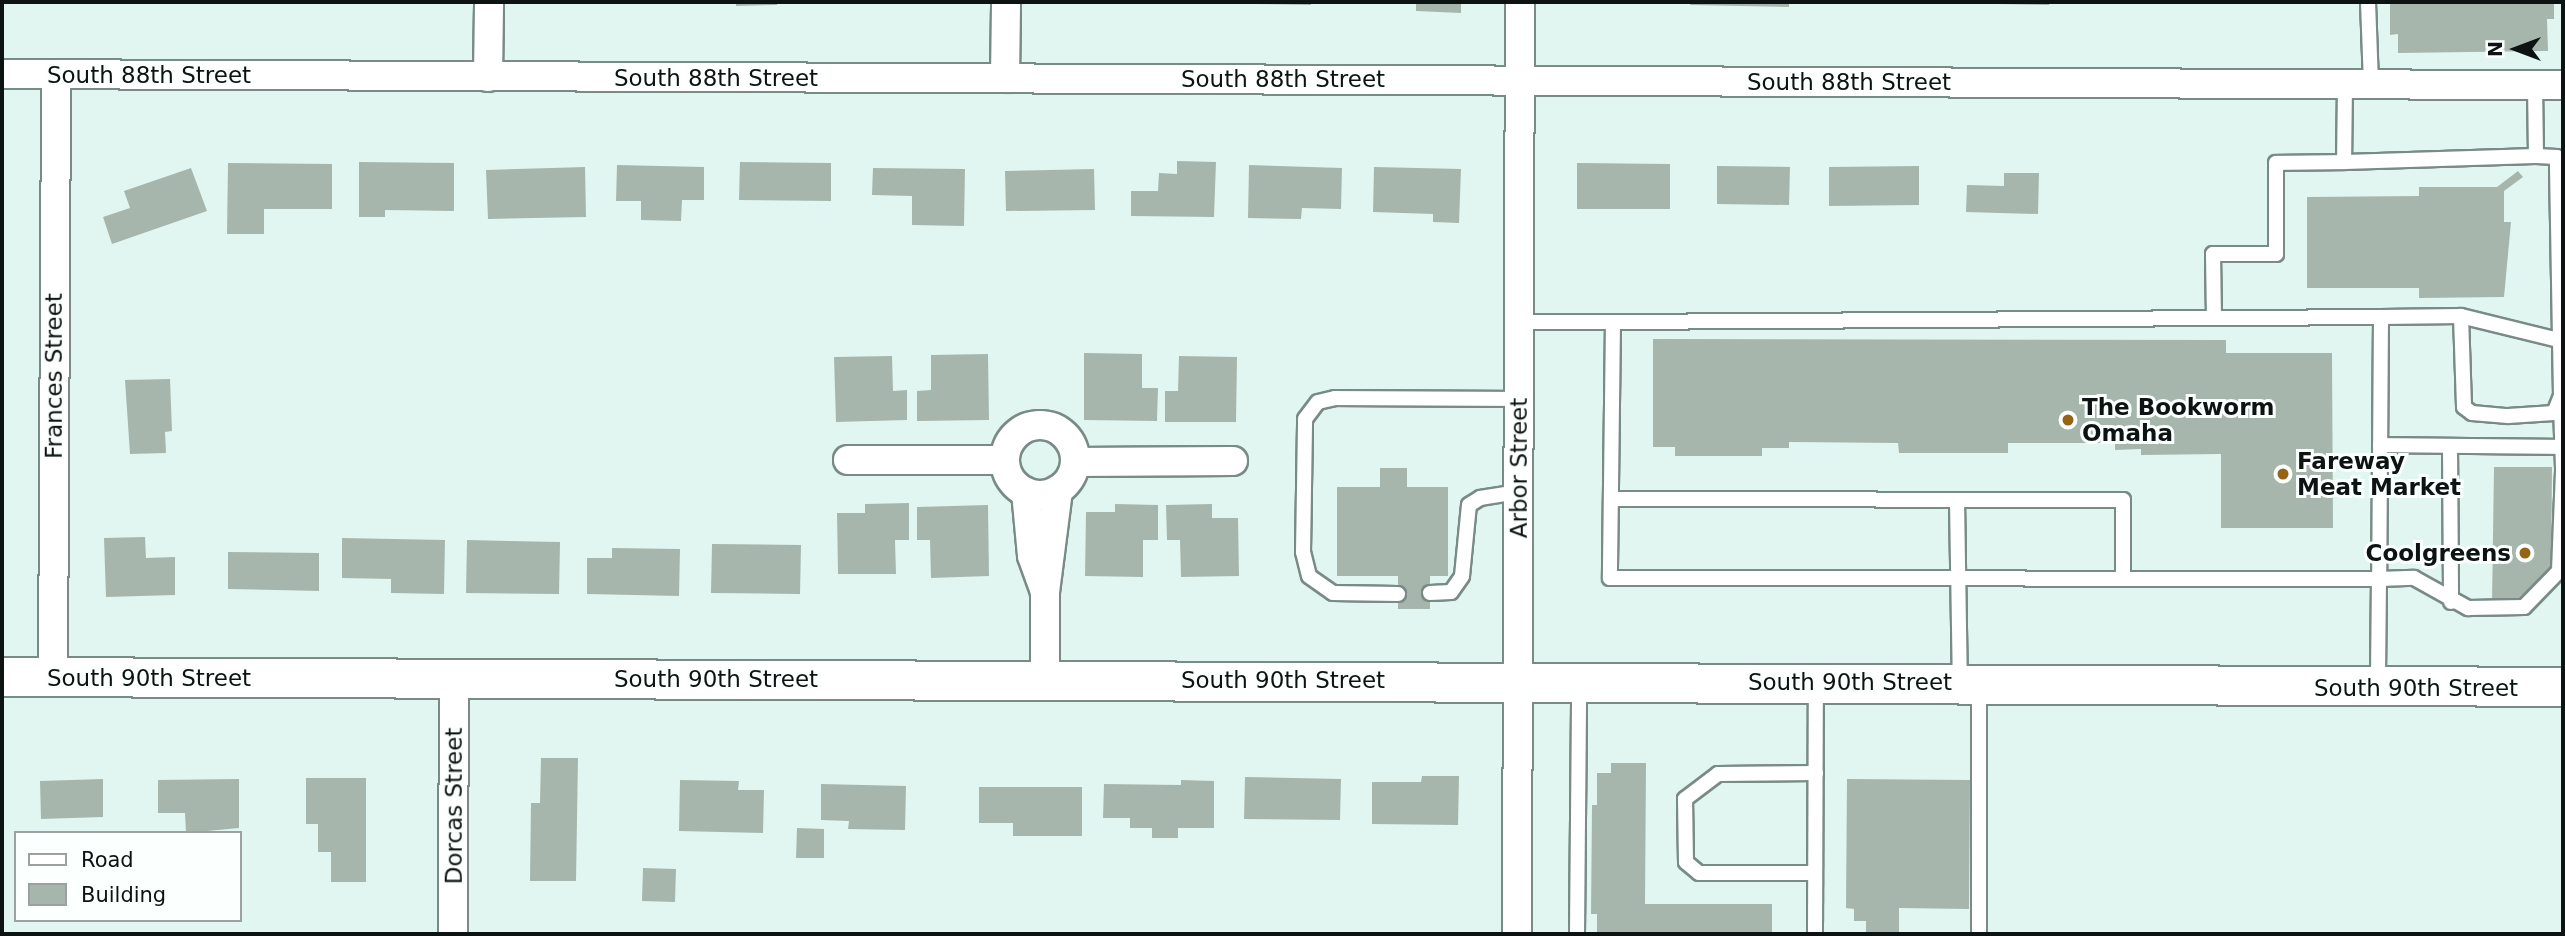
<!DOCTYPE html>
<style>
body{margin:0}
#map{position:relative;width:2565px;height:936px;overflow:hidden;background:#e2f6f1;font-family:"DejaVu Sans",sans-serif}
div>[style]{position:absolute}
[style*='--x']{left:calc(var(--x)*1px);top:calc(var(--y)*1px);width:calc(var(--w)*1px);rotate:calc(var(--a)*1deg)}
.building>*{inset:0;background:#a6b6ac}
.roads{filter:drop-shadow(2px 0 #798b87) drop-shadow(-2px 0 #798b87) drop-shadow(0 2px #798b87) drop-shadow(0 -2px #798b87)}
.service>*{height:14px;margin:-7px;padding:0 7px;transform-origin:7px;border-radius:7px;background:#fff}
.minor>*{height:28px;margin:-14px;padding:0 14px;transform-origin:14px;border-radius:14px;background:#fff}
.minor>.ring{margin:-14px;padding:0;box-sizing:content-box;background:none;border:28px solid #fff;border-radius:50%}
.primary>*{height:38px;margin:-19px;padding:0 19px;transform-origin:19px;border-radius:19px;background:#fff}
.dots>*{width:19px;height:19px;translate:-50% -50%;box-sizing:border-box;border:4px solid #fbfffe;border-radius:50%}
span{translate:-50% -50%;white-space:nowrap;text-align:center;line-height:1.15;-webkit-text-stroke:6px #fbfffe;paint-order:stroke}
.street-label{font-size:23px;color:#0d1312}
.poi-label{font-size:23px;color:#0d1312;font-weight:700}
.left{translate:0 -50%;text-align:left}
.right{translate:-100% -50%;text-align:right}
.frame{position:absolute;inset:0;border:4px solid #0d1312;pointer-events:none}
.legend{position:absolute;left:14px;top:831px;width:228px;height:91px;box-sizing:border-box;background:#fbfffe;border:2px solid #9ca1a0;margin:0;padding:9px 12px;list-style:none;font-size:21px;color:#0d1312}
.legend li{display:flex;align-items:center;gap:14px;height:35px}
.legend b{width:35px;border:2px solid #9ca1a0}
.north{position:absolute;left:2481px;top:14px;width:70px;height:70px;-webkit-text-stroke:5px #fbfffe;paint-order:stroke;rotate:270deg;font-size:19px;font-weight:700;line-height:28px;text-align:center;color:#0d1312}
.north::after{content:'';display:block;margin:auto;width:24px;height:32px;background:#0d1312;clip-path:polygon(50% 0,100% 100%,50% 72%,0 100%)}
</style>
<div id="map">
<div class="building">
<i style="clip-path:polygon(736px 2px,777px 2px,777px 5px,736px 6px)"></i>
<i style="clip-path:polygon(1254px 2px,1311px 2px,1311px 5px,1254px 4px)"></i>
<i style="clip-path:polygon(1416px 2px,1461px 2px,1461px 13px,1416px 11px)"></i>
<i style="clip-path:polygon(1691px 2px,1789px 2px,1789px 7px,1690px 5px)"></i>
<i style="clip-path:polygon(1997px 2px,2049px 2px,2049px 5px,1997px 4px)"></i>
<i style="clip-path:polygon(2390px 2px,2554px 2px,2554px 19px,2547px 19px,2548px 51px,2398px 53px,2398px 34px,2390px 35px)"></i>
<i style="clip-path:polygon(1177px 161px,1216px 162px,1214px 217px,1131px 216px,1131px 191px,1158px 191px,1159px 173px,1177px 174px)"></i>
<i style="clip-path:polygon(359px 162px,454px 163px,454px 211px,385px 210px,385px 217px,359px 217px)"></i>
<i style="clip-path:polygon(740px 162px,831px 163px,831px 201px,739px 200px)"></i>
<i style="clip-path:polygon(228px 163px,332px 164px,332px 209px,264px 209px,264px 234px,227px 234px)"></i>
<i style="clip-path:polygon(1577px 163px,1670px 164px,1670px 209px,1577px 209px)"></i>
<i style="clip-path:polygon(617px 165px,704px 167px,704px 200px,682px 200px,681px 221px,641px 220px,641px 201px,616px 201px)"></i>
<i style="clip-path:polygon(1249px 165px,1342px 168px,1341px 209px,1302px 208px,1301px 219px,1248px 218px)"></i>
<i style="clip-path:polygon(1717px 166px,1790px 167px,1789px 205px,1717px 204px)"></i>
<i style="clip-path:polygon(1919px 166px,1919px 205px,1829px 206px,1829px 167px)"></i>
<i style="clip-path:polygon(585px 167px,586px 217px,488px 219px,486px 170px)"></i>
<i style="clip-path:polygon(1374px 167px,1461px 169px,1459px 223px,1433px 222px,1433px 214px,1373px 212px)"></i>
<i style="clip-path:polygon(191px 168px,207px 211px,112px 244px,103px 217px,130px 208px,124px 191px)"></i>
<i style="clip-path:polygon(873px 168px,965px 169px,964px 226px,912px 225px,912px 196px,872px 195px)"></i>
<i style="clip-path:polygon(1094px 169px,1095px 210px,1006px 211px,1005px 171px)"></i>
<i style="clip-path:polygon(2518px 171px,2523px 177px,2504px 191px,2504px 222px,2511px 222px,2504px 297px,2419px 298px,2419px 288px,2307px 288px,2307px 197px,2419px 196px,2419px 187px,2497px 187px)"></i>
<i style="clip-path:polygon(2004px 173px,2039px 173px,2038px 214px,1966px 212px,1967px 185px,2004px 186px)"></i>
<i style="clip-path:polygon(1653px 339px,2226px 340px,2226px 353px,2332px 353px,2333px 528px,2221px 528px,2221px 454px,2141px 455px,2141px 449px,2115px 450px,2115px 443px,2008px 443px,2008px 453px,1899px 453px,1898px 443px,1789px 442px,1789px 448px,1762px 448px,1762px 456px,1675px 456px,1675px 447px,1653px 447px)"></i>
<i style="clip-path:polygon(1084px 353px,1142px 354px,1142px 388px,1158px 388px,1157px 421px,1084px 420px)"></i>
<i style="clip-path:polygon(988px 354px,989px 420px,917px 421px,917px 391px,931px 390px,931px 355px)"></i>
<i style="clip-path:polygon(892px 356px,893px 391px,907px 390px,907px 420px,836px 422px,834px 357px)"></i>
<i style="clip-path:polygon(1179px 356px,1237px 357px,1236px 422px,1165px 422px,1165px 391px,1178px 391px)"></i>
<i style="clip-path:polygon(170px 379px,172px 431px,165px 432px,166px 453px,130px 454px,125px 380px)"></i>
<i style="clip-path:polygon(2494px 467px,2552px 467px,2551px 585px,2535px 584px,2535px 604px,2492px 604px)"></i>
<i style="clip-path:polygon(1380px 468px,1407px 468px,1407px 487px,1448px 487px,1448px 576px,1430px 576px,1430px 609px,1398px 609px,1398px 576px,1337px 576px,1337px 487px,1380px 487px)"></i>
<i style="clip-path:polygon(909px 503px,909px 540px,895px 540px,896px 574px,838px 574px,837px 513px,865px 513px,865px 504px)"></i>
<i style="clip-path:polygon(1115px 504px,1158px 505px,1158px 540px,1143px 540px,1143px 577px,1085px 576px,1086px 512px,1115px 512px)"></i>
<i style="clip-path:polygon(1212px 504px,1212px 518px,1238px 518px,1239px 576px,1181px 577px,1180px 540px,1167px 540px,1166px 505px)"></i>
<i style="clip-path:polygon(988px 505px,989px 576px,931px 578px,930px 540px,917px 540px,917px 507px)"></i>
<i style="clip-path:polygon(145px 537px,146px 558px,175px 557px,175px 595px,106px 597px,104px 538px)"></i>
<i style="clip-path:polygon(342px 538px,445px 540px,444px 594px,391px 593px,391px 579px,342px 578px)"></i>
<i style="clip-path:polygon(467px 540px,560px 542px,559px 594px,466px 593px)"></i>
<i style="clip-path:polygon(712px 544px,801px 545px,800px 594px,711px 593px)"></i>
<i style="clip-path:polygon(612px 548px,680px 549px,679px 596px,587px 594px,587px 558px,612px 558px)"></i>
<i style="clip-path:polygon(228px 552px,319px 553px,319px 591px,228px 589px)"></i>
<i style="clip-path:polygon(541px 758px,578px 758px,576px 881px,530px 881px,531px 803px,540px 803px)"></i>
<i style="clip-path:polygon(1611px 763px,1646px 763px,1645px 904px,1772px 904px,1772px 934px,1597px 934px,1597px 914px,1591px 914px,1592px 805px,1597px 805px,1597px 773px,1611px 773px)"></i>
<i style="clip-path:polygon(1422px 776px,1459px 776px,1458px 825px,1372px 824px,1372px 782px,1421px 782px)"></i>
<i style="clip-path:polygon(1245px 777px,1341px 779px,1340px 820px,1244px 819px)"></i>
<i style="clip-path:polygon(306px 778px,366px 778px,366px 882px,331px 882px,331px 852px,318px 852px,318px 824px,306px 824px)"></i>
<i style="clip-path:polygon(103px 779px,103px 817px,41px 819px,40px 781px)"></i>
<i style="clip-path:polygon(239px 779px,239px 828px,186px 833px,185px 813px,158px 813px,158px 780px)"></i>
<i style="clip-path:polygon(1847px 779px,1970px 780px,1969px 909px,1899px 908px,1899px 934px,1866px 934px,1866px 921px,1854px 921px,1854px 909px,1846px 908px)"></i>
<i style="clip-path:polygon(680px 780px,739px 781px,738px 790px,764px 790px,763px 833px,679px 831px)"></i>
<i style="clip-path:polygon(1181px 780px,1214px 781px,1214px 828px,1178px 828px,1178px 838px,1152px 838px,1152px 828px,1130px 828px,1130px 818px,1103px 818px,1104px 784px,1181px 785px)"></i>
<i style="clip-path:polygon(821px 784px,906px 786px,905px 830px,848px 829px,849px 821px,821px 820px)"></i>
<i style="clip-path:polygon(979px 787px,1082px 787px,1082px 836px,1013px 836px,1013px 823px,979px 823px)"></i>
<i style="clip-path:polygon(797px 828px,824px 829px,824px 858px,796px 858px)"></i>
<i style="clip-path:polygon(643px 868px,676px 869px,675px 902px,642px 901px)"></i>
</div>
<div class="roads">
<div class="service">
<i style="--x:2368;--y:2;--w:82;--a:87.9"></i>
<i style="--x:2345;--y:84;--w:78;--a:90.7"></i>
<i style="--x:2344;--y:162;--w:192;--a:-1.8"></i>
<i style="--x:2461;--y:316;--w:91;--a:88.1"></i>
<i style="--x:2464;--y:407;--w:10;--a:37"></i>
<i style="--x:2472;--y:413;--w:36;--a:5"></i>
<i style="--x:2508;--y:416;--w:46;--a:-3.7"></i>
<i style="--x:2554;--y:413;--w:18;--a:-68"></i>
<i style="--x:2561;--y:396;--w:239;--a:-91"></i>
<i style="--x:2557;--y:157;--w:21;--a:-177"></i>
<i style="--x:2536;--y:156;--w:71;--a:-90.8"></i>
<i style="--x:2381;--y:317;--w:80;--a:-0.7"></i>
<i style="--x:2461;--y:316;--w:105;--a:13.8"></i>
<i style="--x:2214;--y:318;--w:64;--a:-90.9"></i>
<i style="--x:2213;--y:254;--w:63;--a:0"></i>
<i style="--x:2276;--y:254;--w:91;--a:-90"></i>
<i style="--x:2276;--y:163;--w:68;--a:-0.8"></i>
<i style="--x:1519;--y:322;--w:94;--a:0"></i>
<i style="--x:1613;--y:322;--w:256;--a:90.7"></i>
<i style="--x:1610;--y:578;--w:769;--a:0.07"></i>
<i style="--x:2379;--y:579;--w:104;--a:90.6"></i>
<i style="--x:1613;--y:322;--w:768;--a:-0.37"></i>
<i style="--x:2381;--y:317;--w:262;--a:90.4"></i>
<i style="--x:2379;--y:579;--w:35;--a:-2"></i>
<i style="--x:2414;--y:578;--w:62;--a:29.1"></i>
<i style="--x:2468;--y:608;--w:56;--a:-1"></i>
<i style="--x:2524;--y:607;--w:50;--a:-45.8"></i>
<i style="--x:2559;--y:571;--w:100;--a:-87.7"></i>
<i style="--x:2561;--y:404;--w:65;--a:88.2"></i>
<i style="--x:2380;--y:445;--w:181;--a:0.6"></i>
<i style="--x:2450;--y:447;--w:155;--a:89.6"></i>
<i style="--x:1611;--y:499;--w:512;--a:0.11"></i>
<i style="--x:2123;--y:500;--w:79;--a:90"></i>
<i style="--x:1957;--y:500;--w:182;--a:89.1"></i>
<i style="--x:1430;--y:593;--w:21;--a:-3"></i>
<i style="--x:1451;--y:592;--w:19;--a:-55"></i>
<i style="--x:1462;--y:576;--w:71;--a:-84.4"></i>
<i style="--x:1469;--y:505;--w:13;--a:-32"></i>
<i style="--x:1480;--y:498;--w:39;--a:-9"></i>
<i style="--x:1398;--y:594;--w:65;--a:-179.1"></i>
<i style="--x:1333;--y:593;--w:29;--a:-145"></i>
<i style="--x:1309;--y:576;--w:25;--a:-104"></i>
<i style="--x:1303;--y:552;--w:133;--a:-89.1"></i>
<i style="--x:1305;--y:419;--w:21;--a:-53"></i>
<i style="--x:1318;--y:402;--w:17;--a:-13"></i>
<i style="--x:1335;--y:398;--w:184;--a:0.3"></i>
<i style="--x:1979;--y:687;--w:247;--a:90"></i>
<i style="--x:1815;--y:873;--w:116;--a:180"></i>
<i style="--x:1699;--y:873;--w:17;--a:-140"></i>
<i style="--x:1686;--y:862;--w:63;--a:-90.9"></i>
<i style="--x:1685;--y:799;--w:41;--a:-37.1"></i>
<i style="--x:1718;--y:774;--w:98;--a:-0.6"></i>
<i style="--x:1577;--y:934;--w:248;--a:-89.5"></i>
<i style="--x:1815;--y:934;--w:247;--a:-89.8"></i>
</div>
<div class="minor">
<i style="--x:2;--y:74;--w:2561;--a:0.25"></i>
<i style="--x:488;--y:77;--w:75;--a:-89.2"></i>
<i style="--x:1005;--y:78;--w:76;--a:-89.2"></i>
<i class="ring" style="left:1005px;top:425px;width:42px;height:42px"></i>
<i style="--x:848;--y:460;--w:157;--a:0"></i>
<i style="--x:1075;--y:462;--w:158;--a:-0.4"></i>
<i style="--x:1026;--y:492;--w:64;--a:84.6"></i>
<i style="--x:1032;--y:556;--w:35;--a:70"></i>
<i style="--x:53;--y:678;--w:603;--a:-89.71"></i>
<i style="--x:1045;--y:680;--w:88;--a:-90"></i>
<i style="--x:1045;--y:592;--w:103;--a:-82.7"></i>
<i style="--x:453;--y:934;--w:256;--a:-89.8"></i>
<i style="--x:1517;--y:934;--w:932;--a:-89.82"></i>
</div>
<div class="primary">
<i style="--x:2;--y:677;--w:2561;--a:0.22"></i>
</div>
</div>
<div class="dots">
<i style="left:2068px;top:420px;background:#956515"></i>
<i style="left:2283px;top:474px;background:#956515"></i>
<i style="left:2525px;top:553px;background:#956515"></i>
</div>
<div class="street-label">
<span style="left:149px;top:75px">South 88th Street</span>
<span style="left:716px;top:78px">South 88th Street</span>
<span style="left:1283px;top:79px">South 88th Street</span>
<span style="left:1849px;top:82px">South 88th Street</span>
<span style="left:54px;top:376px;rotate:-90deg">Frances Street</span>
<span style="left:1519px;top:468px;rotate:-90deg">Arbor Street</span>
<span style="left:149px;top:678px">South 90th Street</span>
<span style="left:716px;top:679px">South 90th Street</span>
<span style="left:1283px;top:680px">South 90th Street</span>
<span style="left:1850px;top:682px">South 90th Street</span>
<span style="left:2416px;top:688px">South 90th Street</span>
<span style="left:454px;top:806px;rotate:-90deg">Dorcas Street</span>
</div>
<div class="poi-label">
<span class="left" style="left:2082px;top:420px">The Bookworm<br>Omaha</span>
<span class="left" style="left:2297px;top:474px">Fareway<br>Meat Market</span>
<span class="right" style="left:2511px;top:553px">Coolgreens</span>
</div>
<div class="frame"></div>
<ul class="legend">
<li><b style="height:9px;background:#fff"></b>Road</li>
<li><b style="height:19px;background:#a6b6ac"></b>Building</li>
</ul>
<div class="north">N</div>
</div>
